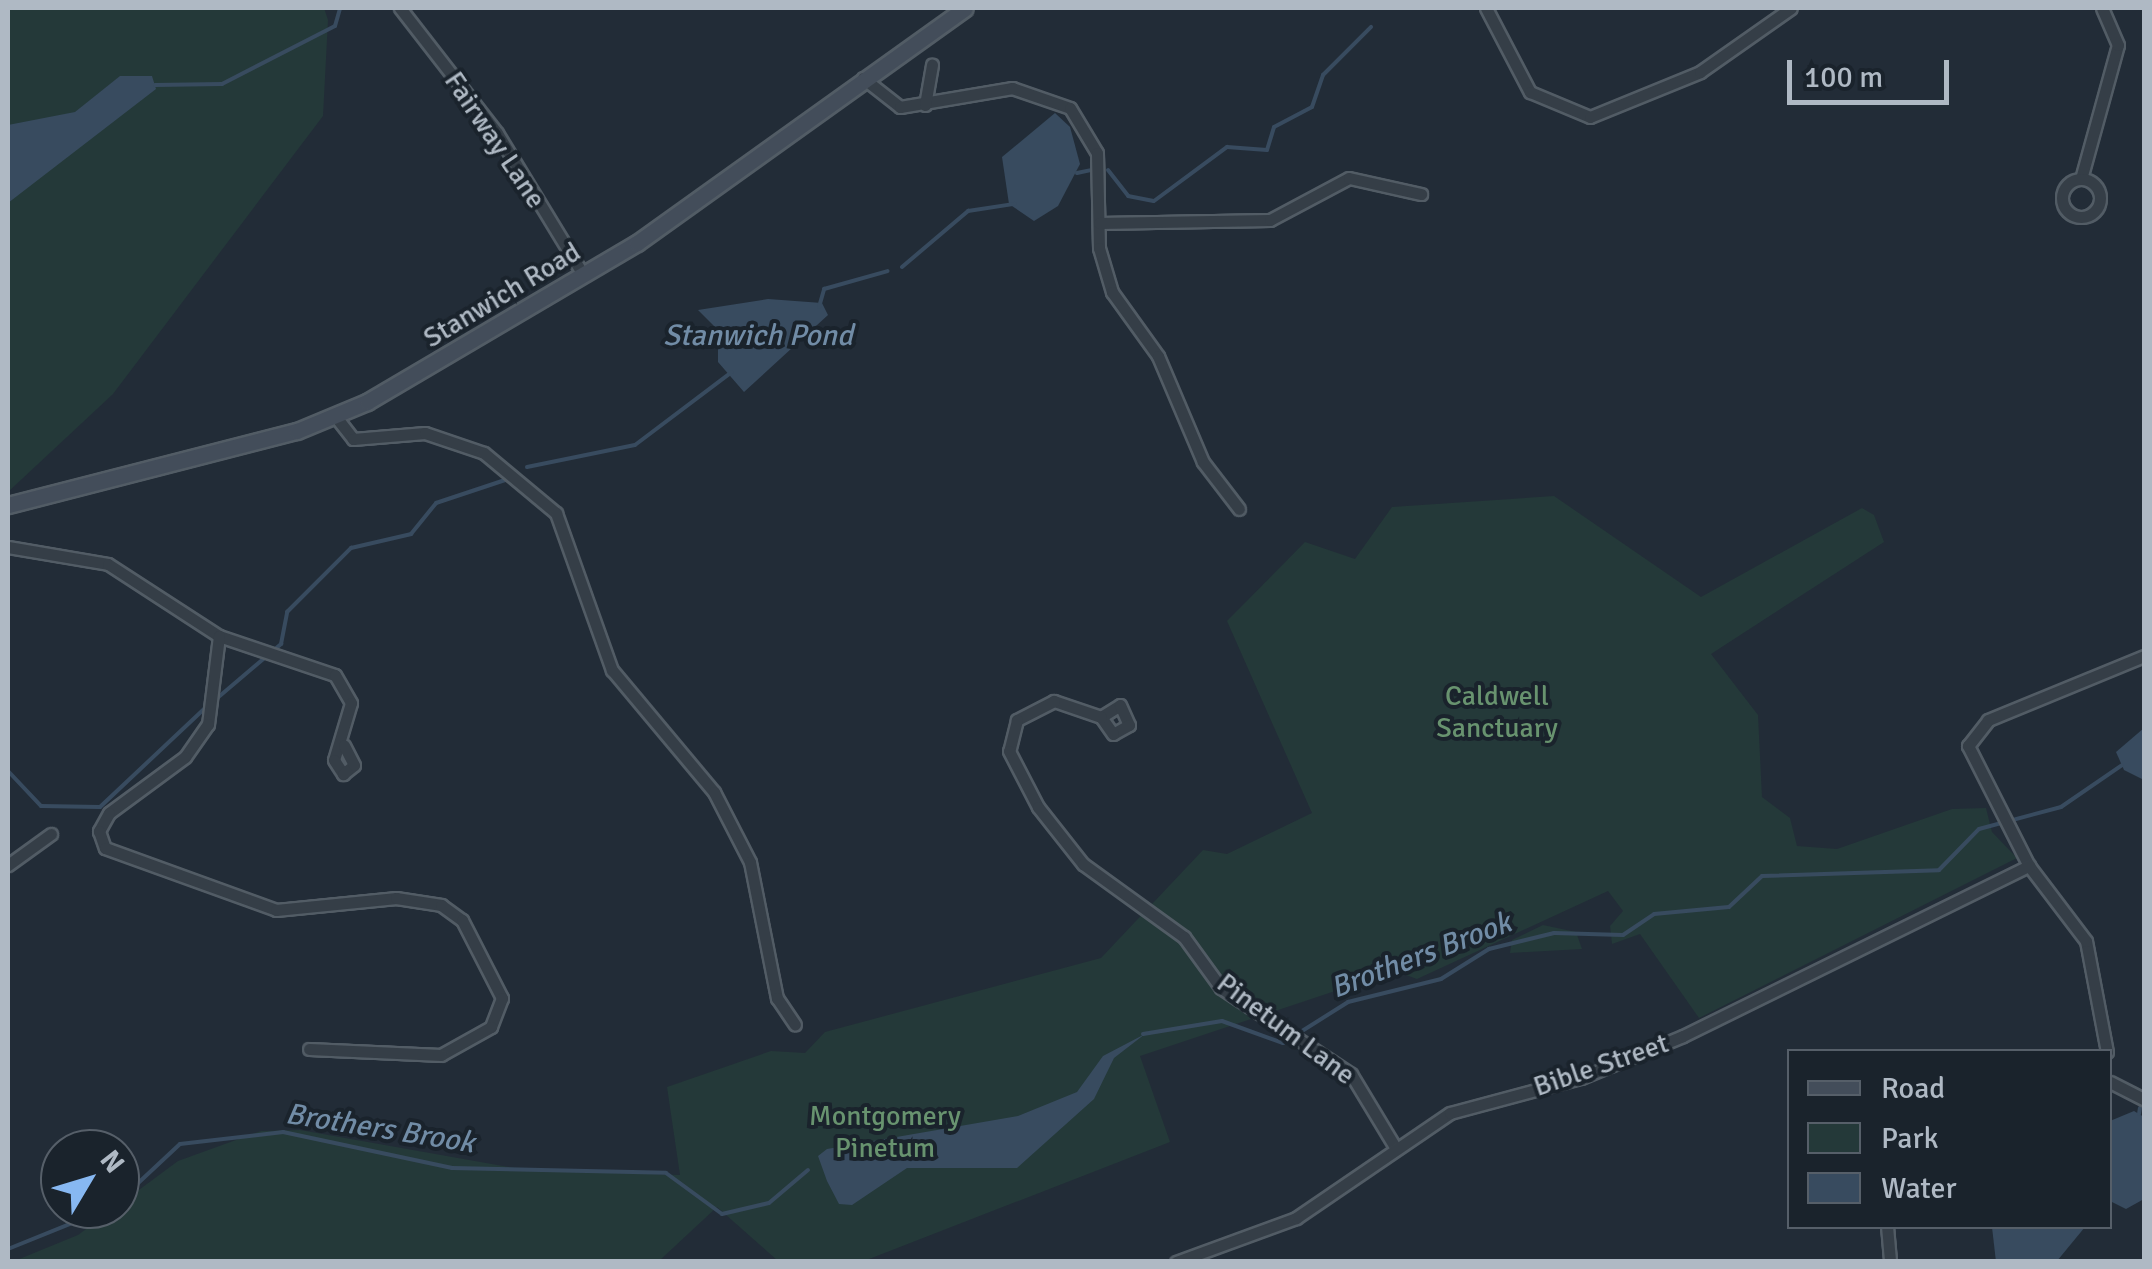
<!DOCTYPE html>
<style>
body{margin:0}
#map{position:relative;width:2152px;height:1269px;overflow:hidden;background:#222c37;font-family:Signika,sans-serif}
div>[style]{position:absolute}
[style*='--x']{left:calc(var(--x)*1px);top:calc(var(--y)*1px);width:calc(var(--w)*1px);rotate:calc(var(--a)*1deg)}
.green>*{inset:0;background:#243939}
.water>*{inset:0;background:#384b5f}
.stream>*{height:4px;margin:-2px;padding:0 2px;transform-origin:2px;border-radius:2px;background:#384b5f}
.roads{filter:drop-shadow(2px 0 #525c65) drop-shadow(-2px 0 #525c65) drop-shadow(0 2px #525c65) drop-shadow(0 -2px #525c65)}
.street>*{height:11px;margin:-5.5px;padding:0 5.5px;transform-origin:5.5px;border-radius:5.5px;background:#353e47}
.street>.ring{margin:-5.5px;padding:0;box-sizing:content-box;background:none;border:11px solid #353e47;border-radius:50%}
.secondary>*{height:15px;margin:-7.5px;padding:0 7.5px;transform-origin:7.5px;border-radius:7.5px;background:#434d5a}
span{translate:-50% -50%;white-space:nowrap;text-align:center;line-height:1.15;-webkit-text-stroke:8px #1a232c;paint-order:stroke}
.street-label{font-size:28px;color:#afb9c4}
.park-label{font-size:28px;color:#68936f}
.water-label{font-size:30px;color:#718ca6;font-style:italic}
.frame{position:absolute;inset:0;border:10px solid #afb9c4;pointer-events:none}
.legend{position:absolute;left:1787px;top:1049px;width:325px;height:180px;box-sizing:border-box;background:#1a232c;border:2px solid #565f69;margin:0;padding:12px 18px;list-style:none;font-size:30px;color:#afb9c4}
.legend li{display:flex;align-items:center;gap:20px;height:50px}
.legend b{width:50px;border:2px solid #565f69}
.north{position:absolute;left:40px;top:1129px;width:100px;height:100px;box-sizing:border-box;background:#1a232c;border:2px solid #565f69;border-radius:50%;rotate:52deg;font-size:28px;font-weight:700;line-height:40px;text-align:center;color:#afb9c4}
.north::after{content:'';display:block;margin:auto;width:35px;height:45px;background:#87b8f2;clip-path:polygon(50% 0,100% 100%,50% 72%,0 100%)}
.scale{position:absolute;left:1787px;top:60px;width:162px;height:45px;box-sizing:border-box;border:5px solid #afb9c4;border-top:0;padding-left:12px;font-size:30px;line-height:35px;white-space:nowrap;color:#afb9c4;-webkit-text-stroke:8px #1a232c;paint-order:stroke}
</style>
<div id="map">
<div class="green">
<i style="clip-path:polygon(8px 8px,324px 8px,328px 20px,323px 116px,113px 394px,8px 492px)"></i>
<i style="clip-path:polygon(1554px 496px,1701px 597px,1862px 508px,1874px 515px,1884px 542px,1711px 654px,1758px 715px,1762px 797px,1790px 818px,1797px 846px,1837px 849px,1952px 809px,1986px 808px,1992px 832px,2017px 858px,1699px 1018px,1640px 934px,1612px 944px,1610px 926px,1623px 911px,1608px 891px,1417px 979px,1395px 971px,1140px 1056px,1170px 1142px,864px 1261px,778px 1261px,717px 1207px,659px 1261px,12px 1262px,78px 1235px,178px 1161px,261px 1131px,300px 1130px,526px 1170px,680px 1175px,667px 1087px,771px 1051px,805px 1053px,825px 1032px,1101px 958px,1203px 850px,1227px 854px,1312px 813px,1227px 621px,1305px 542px,1355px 559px,1392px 507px)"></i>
<i style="clip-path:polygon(1543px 925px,1576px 932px,1582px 949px,1510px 953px,1512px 940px)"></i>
</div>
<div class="water">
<i style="clip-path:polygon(120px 76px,152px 76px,156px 89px,8px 203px,8px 125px,75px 112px)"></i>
<i style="clip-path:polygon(1055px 113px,1070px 127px,1080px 164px,1058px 206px,1034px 221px,1009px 204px,1002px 157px)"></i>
<i style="clip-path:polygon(768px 299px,822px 303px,828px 315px,744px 392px,718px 362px,718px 330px,698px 310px)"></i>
<i style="clip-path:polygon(2144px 728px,2144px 780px,2124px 770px,2116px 752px)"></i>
<i style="clip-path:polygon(1145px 1034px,1114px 1058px,1094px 1099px,1017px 1168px,907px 1168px,852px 1205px,839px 1204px,827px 1181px,818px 1156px,827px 1149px,1018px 1116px,1077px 1092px,1103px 1056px)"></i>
<i style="clip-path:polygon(2134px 1111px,2144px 1117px,2144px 1199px,2126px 1209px,2110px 1201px,2110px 1121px)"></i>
<i style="clip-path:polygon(1992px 1227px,2085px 1226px,2085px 1227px,2057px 1261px,1996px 1262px)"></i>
</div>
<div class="stream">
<i style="--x:155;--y:85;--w:67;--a:-0.9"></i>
<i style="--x:222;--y:84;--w:127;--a:-27.2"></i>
<i style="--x:335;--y:26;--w:19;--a:-74"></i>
<i style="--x:1108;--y:170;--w:33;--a:52"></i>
<i style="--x:1128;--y:196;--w:26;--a:11"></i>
<i style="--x:1154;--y:201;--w:91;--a:-36.5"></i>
<i style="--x:1227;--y:147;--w:40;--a:4.3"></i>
<i style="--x:1267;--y:150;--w:24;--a:-73"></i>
<i style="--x:1274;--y:127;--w:43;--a:-27.8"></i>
<i style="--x:1312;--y:107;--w:34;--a:-71"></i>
<i style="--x:1323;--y:75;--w:68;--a:-45"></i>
<i style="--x:1077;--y:173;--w:14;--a:-12"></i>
<i style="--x:902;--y:267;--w:87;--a:-40.3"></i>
<i style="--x:968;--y:211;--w:47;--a:-8.7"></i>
<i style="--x:819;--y:307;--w:19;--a:-74"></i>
<i style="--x:824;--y:289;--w:66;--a:-15.7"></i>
<i style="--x:527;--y:467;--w:110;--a:-11.5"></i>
<i style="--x:635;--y:445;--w:121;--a:-37"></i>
<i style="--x:215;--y:700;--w:87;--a:-40.3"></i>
<i style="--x:281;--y:644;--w:33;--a:-79"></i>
<i style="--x:287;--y:612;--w:91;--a:-45"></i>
<i style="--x:351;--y:548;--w:62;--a:-13.1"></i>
<i style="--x:411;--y:534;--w:40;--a:-51"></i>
<i style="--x:436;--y:503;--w:76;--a:-18.4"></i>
<i style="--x:8;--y:771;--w:48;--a:46.7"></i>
<i style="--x:41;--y:806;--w:59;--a:1"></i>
<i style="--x:100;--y:807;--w:147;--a:-43.3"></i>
<i style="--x:1143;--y:1034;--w:80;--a:-9.3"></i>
<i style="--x:1222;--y:1021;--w:65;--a:19.8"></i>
<i style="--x:1283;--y:1043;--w:77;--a:-32.2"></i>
<i style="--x:1348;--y:1002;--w:96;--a:-13.9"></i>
<i style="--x:1441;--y:979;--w:57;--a:-32"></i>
<i style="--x:1489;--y:949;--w:67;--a:-13.8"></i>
<i style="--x:1554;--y:933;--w:69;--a:1.7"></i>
<i style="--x:1623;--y:935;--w:37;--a:-34"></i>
<i style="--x:1654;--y:914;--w:75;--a:-5.3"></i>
<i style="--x:1729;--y:907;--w:45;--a:-43.2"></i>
<i style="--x:1762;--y:876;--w:177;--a:-1.9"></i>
<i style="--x:1939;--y:870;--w:57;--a:-45.7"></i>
<i style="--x:1979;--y:829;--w:85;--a:-15"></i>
<i style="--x:2061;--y:807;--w:74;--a:-34.5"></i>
<i style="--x:2139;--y:1114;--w:6;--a:-81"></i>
<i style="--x:120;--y:1200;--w:82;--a:-43"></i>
<i style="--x:180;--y:1144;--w:104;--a:-6.6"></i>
<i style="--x:283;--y:1132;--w:173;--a:12"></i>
<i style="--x:452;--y:1168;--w:214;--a:1.3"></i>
<i style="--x:666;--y:1173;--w:69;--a:36.2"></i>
<i style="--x:722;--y:1214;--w:48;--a:-13.2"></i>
<i style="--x:769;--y:1203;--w:51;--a:-40.2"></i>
<i style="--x:8;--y:1249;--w:107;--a:-22"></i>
</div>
<div class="roads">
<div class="street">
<i style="--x:400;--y:8;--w:158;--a:52.2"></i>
<i style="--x:497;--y:133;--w:167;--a:58.7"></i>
<i style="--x:1486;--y:8;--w:95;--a:62.4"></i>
<i style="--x:1530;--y:92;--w:65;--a:22.6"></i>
<i style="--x:1590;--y:117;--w:119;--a:-22.2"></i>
<i style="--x:1700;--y:72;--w:111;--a:-35.1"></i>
<i style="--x:863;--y:78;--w:47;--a:38.1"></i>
<i style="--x:900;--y:107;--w:114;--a:-9.6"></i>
<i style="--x:1012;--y:88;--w:61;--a:19"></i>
<i style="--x:1070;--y:108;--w:52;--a:59"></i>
<i style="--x:1097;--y:153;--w:95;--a:88.8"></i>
<i style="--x:1099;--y:248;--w:46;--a:73.5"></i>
<i style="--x:1112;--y:292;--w:79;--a:54.3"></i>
<i style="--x:1158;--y:356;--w:115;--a:67"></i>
<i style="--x:1203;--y:462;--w:59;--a:52.5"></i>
<i style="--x:925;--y:105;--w:41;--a:-80.1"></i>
<i style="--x:2081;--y:179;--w:139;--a:-74.6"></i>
<i style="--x:2118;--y:45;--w:40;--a:-113.4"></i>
<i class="ring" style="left:2062px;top:179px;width:27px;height:27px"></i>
<i style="--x:1099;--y:223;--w:171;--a:-1"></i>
<i style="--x:1270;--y:220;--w:89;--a:-28"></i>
<i style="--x:1349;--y:178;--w:74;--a:12.5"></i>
<i style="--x:336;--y:417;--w:28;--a:52"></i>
<i style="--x:353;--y:439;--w:72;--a:-4.8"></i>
<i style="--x:425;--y:433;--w:62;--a:18.7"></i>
<i style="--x:484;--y:453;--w:94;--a:39.8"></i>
<i style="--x:556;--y:513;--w:167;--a:70.4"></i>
<i style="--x:612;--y:670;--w:159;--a:50.1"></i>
<i style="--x:714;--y:792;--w:79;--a:62.8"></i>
<i style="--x:750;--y:862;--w:139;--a:78.8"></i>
<i style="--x:777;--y:998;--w:32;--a:56"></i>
<i style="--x:8;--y:547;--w:101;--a:9.6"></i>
<i style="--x:108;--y:564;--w:132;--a:33"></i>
<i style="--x:219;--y:636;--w:122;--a:18.6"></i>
<i style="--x:335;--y:675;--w:32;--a:60"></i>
<i style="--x:351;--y:703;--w:59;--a:106.6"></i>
<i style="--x:334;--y:760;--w:17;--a:57"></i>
<i style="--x:343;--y:774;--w:14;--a:-39"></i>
<i style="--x:354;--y:765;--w:22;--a:-117"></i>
<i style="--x:219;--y:636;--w:89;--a:97.1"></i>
<i style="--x:208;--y:724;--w:40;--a:124.9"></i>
<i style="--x:185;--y:757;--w:94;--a:143.6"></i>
<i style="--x:109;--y:813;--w:21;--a:119"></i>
<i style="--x:99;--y:831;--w:18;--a:71"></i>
<i style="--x:105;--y:848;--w:182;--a:19.9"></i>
<i style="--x:276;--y:910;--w:121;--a:-5.7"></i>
<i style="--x:396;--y:898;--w:46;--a:8.8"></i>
<i style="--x:441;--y:905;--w:26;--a:36"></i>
<i style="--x:462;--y:920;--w:88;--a:62.9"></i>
<i style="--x:502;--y:998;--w:31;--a:111"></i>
<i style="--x:491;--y:1027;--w:57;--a:150.8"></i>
<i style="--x:441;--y:1055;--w:132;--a:-177.4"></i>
<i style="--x:1101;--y:717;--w:22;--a:-32"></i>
<i style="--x:1120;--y:705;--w:22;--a:66"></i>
<i style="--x:1129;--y:725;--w:18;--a:151"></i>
<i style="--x:1113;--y:734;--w:21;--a:-125"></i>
<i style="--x:1101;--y:717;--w:50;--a:-161.2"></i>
<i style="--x:1054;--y:701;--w:42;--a:152.8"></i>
<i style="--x:1017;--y:720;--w:32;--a:104"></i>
<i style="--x:1009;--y:751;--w:63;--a:62.6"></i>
<i style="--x:1038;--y:807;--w:73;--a:51.7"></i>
<i style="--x:1083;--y:864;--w:125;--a:35.9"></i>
<i style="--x:1184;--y:937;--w:63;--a:54"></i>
<i style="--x:1221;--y:988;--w:156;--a:33.5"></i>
<i style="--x:1351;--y:1074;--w:85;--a:58.9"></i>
<i style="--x:8;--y:865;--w:53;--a:-35.8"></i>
<i style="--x:2107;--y:1052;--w:113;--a:-100.7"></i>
<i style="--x:2086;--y:941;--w:94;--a:-127.2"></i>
<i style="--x:2029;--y:866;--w:135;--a:-116.9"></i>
<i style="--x:1968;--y:746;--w:33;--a:-52"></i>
<i style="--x:1988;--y:720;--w:169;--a:-22.3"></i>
<i style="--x:2110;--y:1082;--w:38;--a:27"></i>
<i style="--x:1887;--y:1226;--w:36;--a:85"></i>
<i style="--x:1176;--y:1262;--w:128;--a:-20.1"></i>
<i style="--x:1296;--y:1218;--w:186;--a:-34.3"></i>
<i style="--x:1450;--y:1113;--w:136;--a:-15"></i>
<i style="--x:1581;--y:1078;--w:110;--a:-22.4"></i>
<i style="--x:1683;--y:1036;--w:386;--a:-26.2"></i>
</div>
<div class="secondary">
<i style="--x:8;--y:505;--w:298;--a:-14.4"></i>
<i style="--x:297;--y:431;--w:76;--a:-22.5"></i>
<i style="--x:367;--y:402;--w:313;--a:-30.5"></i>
<i style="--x:637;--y:243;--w:403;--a:-35.6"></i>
</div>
</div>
<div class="street-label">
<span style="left:495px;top:140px;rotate:56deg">Fairway Lane</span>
<span style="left:502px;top:295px;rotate:-31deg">Stanwich Road</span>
<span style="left:1286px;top:1029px;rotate:37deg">Pinetum Lane</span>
<span style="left:1601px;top:1065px;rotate:-19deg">Bible Street</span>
</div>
<div class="park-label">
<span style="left:1497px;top:712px">Caldwell<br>Sanctuary</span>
<span style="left:885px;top:1132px">Montgomery<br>Pinetum</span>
</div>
<div class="water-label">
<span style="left:758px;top:336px">Stanwich Pond</span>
<span style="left:1421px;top:956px;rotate:-21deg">Brothers Brook</span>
<span style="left:380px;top:1129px;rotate:9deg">Brothers Brook</span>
</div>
<div class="frame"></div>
<ul class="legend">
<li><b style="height:12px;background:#434d5a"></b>Road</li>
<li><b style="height:28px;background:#243939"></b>Park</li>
<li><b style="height:28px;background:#384b5f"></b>Water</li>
</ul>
<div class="north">N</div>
<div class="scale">100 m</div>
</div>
